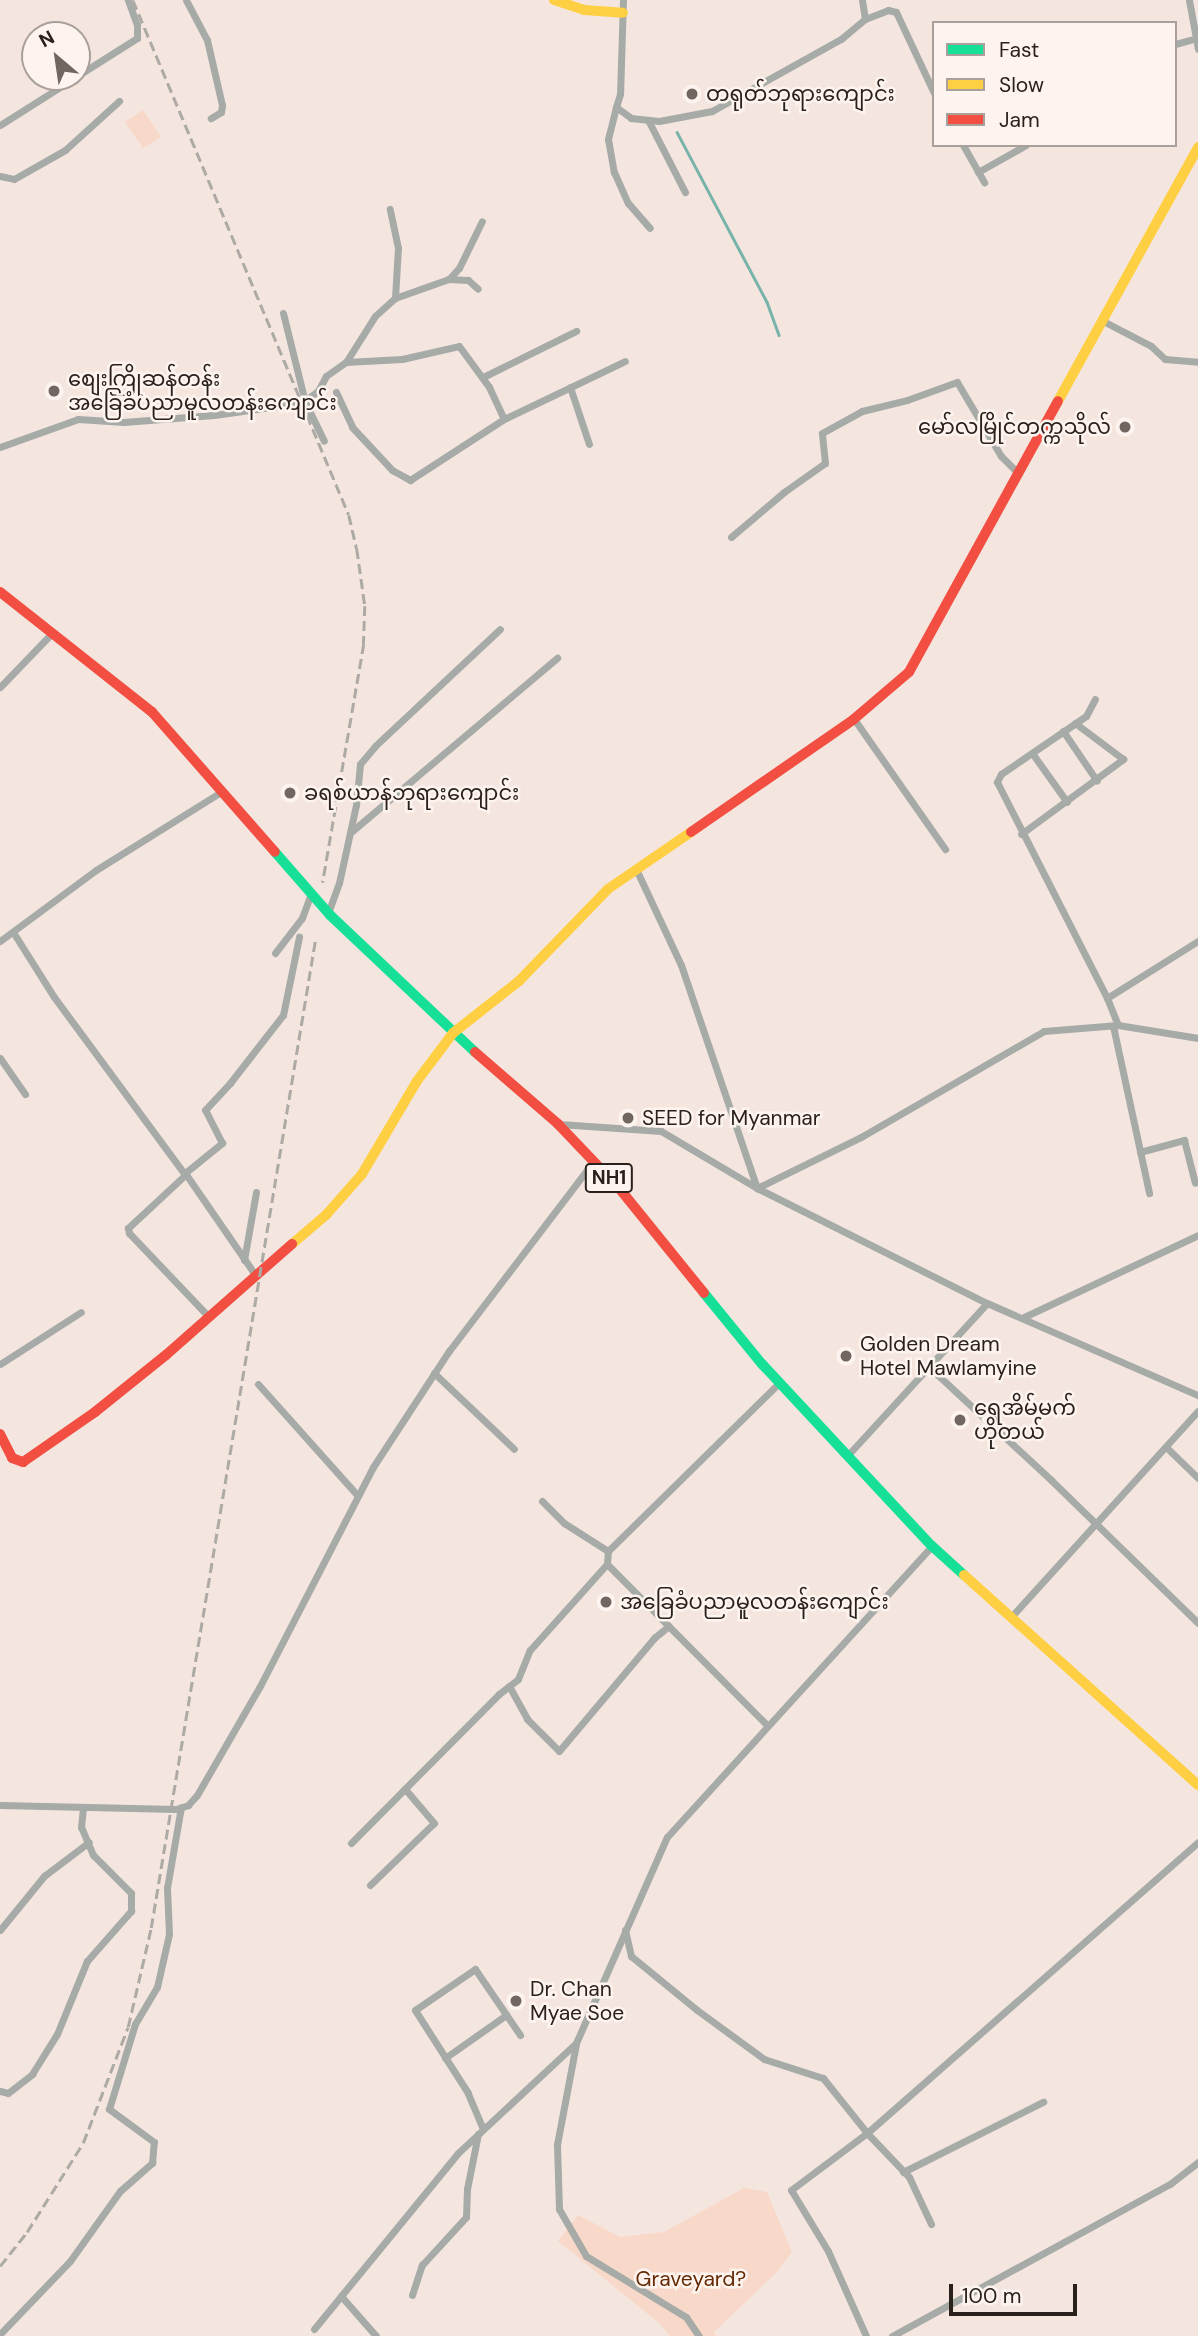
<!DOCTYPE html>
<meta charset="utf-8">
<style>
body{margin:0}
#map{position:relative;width:1198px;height:2336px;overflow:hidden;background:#f4e6df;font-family:"DM Sans","Noto Sans Myanmar",sans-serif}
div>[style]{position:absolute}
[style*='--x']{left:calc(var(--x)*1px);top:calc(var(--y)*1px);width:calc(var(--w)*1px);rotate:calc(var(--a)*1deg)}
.green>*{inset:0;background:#f8d8c8}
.stream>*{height:2.5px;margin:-1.25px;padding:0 1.25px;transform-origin:1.25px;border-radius:1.25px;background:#77b3aa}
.street>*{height:7px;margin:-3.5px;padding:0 3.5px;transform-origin:3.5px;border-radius:3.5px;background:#a6aba8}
.fast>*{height:10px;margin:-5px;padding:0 5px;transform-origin:5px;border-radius:5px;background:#16e098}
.slow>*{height:10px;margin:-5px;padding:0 5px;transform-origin:5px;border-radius:5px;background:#ffcf43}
.jam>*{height:10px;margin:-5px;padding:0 5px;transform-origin:5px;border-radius:5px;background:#f24e42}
.rail>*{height:2.5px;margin-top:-1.25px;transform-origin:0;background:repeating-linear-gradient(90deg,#adaaa5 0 10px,transparent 0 15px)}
.dots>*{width:19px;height:19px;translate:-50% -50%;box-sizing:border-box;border:4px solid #fef4ef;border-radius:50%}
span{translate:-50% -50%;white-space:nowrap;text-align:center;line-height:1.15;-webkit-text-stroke:5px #fef4ef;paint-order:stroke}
.shield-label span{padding:2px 5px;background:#fef4ef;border:2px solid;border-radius:5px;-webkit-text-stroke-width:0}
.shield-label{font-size:19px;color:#2a211c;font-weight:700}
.poi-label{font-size:21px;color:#2a211c}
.left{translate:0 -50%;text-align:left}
.right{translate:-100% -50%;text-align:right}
.park-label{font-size:21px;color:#632a05}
.legend{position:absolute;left:932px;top:21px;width:245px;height:126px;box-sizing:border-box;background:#fef4ef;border:2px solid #a9a09b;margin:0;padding:9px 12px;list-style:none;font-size:21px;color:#2a211c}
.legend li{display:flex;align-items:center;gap:14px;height:35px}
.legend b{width:35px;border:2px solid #a9a09b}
.north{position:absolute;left:21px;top:21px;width:70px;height:70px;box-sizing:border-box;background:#fef4ef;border:2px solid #a9a09b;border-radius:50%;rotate:331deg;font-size:19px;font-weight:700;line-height:28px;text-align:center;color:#2a211c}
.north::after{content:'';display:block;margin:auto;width:24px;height:32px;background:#716660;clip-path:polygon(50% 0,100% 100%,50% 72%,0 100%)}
.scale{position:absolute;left:949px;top:2284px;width:128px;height:32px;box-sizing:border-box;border:4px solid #2a211c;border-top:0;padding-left:9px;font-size:21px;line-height:24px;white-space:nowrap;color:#2a211c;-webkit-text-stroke:5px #fef4ef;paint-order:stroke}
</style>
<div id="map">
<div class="green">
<i style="clip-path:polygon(143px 110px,161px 137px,143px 148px,125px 122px)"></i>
<i style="clip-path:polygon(744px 2188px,767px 2192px,792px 2252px,776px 2273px,714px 2332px,716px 2336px,670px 2336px,659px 2323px,558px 2241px,578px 2215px,620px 2237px,664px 2232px)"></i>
</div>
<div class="stream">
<i style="--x:677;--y:132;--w:192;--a:62.1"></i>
<i style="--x:767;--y:302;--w:35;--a:70"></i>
</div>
<div class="street">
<i style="--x:186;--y:0;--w:45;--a:62.3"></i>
<i style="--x:207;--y:40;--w:67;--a:77"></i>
<i style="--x:222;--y:105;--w:7;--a:98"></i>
<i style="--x:221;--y:112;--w:12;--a:149"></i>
<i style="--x:623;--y:0;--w:94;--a:91.8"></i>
<i style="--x:620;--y:94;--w:14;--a:107"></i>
<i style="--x:616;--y:107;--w:19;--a:36"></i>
<i style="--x:631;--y:118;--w:28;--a:6"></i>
<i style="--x:659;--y:121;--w:54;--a:-10.7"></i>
<i style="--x:712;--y:111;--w:148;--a:-29.2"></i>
<i style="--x:841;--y:39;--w:31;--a:-40"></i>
<i style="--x:865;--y:19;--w:19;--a:-99"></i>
<i style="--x:1189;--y:0;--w:50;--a:79.6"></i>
<i style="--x:865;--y:19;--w:25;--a:-21"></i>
<i style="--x:888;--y:10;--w:8;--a:14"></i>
<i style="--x:896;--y:12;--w:89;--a:64.9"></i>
<i style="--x:1175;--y:44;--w:23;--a:-15"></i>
<i style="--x:77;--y:76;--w:71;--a:-32.3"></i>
<i style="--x:137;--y:38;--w:13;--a:-90"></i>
<i style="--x:137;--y:25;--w:27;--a:-110"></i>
<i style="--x:616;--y:107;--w:33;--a:104"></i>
<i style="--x:608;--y:139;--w:34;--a:80"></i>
<i style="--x:614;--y:172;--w:34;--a:66"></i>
<i style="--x:628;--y:203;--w:33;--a:49"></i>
<i style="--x:648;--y:120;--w:81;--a:62.8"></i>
<i style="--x:0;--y:125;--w:90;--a:-32.3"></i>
<i style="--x:963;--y:145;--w:43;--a:60.4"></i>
<i style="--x:978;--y:172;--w:55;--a:-29.4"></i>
<i style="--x:0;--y:176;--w:14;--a:12"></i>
<i style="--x:14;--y:179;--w:59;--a:-29.6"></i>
<i style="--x:65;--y:150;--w:73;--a:-42.2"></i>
<i style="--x:449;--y:279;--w:15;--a:-48"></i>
<i style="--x:459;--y:268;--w:52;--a:-63.9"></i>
<i style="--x:395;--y:298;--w:57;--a:-19.4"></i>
<i style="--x:449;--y:279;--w:19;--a:3"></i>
<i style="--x:468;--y:280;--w:13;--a:42"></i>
<i style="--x:283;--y:313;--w:92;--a:76.1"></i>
<i style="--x:305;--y:402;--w:43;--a:64"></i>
<i style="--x:1103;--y:321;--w:54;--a:27.5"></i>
<i style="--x:1151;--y:346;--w:19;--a:43"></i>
<i style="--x:1165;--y:359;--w:33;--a:5"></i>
<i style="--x:346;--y:362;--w:54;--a:-57.8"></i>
<i style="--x:375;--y:316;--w:27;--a:-42"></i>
<i style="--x:395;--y:298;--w:50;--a:-86.6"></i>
<i style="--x:398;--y:248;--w:40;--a:-102"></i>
<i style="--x:483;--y:377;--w:104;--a:-26.3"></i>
<i style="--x:570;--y:387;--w:60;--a:71.6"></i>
<i style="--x:336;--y:392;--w:38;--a:65"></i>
<i style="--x:352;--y:427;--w:59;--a:47.1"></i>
<i style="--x:392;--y:470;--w:21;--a:29"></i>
<i style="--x:410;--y:480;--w:112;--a:-33"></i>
<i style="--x:504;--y:419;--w:134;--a:-25.6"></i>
<i style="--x:0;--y:447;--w:83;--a:-19.7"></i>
<i style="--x:78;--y:419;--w:46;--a:3.7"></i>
<i style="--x:124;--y:422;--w:90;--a:-4.4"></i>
<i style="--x:214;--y:415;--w:88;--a:-7.9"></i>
<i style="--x:301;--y:403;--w:21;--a:-35"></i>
<i style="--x:318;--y:391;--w:17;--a:-62"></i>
<i style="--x:326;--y:376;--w:24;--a:-35"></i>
<i style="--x:346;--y:362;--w:56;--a:-3.1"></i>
<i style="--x:402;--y:359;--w:58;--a:-12.8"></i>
<i style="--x:459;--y:346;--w:51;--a:53.8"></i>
<i style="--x:489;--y:387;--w:35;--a:65"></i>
<i style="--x:731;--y:537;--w:70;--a:-40.3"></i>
<i style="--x:784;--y:492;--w:50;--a:-35.3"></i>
<i style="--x:825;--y:463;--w:30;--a:-96"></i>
<i style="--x:822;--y:433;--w:46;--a:-28.8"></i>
<i style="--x:862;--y:411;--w:46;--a:-13.7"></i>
<i style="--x:907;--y:400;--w:53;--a:-19.8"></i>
<i style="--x:957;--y:382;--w:86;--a:59.3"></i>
<i style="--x:1001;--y:456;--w:25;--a:45"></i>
<i style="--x:0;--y:687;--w:76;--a:-46.1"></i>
<i style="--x:1095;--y:699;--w:19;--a:118"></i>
<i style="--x:1086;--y:716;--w:103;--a:145.7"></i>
<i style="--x:1001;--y:774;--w:9;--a:117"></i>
<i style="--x:997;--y:782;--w:242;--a:63"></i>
<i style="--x:1107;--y:998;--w:29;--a:68"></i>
<i style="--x:854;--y:719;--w:159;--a:55"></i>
<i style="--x:1063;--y:731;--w:60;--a:55.8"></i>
<i style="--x:1032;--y:753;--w:60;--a:54.5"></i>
<i style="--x:351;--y:832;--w:270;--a:-40.2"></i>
<i style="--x:1021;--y:834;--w:127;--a:-36.3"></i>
<i style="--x:1123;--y:759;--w:60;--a:-143.1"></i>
<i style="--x:636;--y:869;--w:106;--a:64.9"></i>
<i style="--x:681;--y:965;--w:236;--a:71.2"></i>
<i style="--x:757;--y:1188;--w:116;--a:-26.1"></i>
<i style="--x:861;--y:1137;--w:211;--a:-30.1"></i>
<i style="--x:1044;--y:1031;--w:74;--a:-4.6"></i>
<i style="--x:1118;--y:1025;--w:81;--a:9.2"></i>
<i style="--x:328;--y:913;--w:32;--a:-70"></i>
<i style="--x:339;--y:883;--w:80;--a:-77.7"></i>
<i style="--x:356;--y:805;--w:41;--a:-84.4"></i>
<i style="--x:360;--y:764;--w:23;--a:-50"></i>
<i style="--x:375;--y:746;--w:171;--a:-43.1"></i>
<i style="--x:13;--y:932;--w:77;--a:57.8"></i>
<i style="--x:54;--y:997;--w:221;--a:53.6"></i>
<i style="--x:185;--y:1175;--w:78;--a:137.1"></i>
<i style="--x:128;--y:1228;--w:5;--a:79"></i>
<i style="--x:129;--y:1233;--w:116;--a:46.4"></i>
<i style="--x:0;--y:941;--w:119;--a:-36.5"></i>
<i style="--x:96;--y:870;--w:147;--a:-32"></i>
<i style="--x:275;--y:953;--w:44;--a:-52.4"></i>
<i style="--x:302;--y:918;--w:27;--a:-70"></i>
<i style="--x:1107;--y:998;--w:107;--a:-32.1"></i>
<i style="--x:1113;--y:1026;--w:171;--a:77.8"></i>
<i style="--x:0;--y:1058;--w:44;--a:55.2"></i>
<i style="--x:559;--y:1124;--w:102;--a:3.9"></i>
<i style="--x:661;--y:1131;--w:112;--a:30.7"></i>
<i style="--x:757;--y:1188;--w:257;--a:26.6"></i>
<i style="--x:987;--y:1303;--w:230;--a:23.6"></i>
<i style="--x:1140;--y:1152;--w:46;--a:-15.3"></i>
<i style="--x:1184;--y:1140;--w:44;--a:75.7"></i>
<i style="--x:244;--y:1260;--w:69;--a:-80"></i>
<i style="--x:256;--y:1276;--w:125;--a:-124.6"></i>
<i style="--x:185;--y:1173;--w:48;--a:-39"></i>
<i style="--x:222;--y:1143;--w:37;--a:-117"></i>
<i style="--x:205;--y:1110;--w:37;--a:-47"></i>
<i style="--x:230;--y:1083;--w:86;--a:-52.1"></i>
<i style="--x:283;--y:1015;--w:80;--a:-78.4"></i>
<i style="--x:1024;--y:1317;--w:192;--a:-25.2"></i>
<i style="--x:0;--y:1364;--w:96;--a:-32.7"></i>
<i style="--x:928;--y:1366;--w:168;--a:42.8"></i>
<i style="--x:1051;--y:1480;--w:205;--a:44.2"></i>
<i style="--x:434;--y:1373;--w:110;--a:43.5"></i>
<i style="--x:258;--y:1384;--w:150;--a:48.2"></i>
<i style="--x:1166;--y:1447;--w:45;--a:44.1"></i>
<i style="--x:847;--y:1456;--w:207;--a:-47.5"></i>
<i style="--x:542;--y:1501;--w:31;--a:45"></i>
<i style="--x:564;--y:1523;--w:52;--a:32.5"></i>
<i style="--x:607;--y:1564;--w:228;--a:45.2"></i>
<i style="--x:1011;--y:1617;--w:278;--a:-47.8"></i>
<i style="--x:509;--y:1686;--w:38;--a:61"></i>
<i style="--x:527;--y:1719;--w:45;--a:45"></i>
<i style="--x:559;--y:1751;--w:148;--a:-49.9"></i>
<i style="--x:654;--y:1638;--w:19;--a:-39"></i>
<i style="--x:0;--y:1805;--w:176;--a:1.3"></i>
<i style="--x:176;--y:1809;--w:13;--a:-18"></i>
<i style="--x:188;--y:1805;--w:13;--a:-48"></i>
<i style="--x:197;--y:1795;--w:126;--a:-60"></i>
<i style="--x:260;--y:1686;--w:246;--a:-62.7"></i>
<i style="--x:373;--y:1467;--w:139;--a:-56.8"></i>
<i style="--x:449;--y:1351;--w:238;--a:-52.7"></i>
<i style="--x:351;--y:1843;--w:210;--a:-45.2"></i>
<i style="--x:499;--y:1694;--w:24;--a:-38"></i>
<i style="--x:518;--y:1679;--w:31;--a:-68"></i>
<i style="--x:530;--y:1650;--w:115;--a:-48.2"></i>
<i style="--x:607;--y:1564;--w:13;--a:-86"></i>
<i style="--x:608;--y:1551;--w:240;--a:-44.5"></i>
<i style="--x:370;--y:1885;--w:89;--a:-44.1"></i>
<i style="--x:434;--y:1823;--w:45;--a:-130.5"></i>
<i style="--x:0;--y:1930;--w:70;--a:-50.8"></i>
<i style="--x:44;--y:1876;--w:56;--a:-37.1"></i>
<i style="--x:625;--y:1930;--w:27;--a:77"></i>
<i style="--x:631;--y:1956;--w:85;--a:39.3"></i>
<i style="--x:697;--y:2010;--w:83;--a:36.2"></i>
<i style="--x:764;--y:2059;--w:62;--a:17.9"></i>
<i style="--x:823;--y:2078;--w:70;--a:51.3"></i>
<i style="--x:867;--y:2133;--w:61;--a:46.3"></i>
<i style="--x:909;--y:2177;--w:52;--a:64.9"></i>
<i style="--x:576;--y:2044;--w:103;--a:100.7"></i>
<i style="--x:557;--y:2145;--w:64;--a:88.2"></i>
<i style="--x:559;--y:2209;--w:54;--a:60.1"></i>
<i style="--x:586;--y:2256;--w:117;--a:31.4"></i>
<i style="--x:686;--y:2317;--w:23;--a:56"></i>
<i style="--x:445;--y:2058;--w:75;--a:-35.2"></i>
<i style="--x:0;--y:2091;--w:8;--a:14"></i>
<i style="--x:8;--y:2093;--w:31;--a:-38"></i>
<i style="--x:32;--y:2074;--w:47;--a:-58"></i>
<i style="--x:57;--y:2034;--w:79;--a:-67.7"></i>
<i style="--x:87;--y:1961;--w:67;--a:-48.7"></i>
<i style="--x:131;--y:1911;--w:18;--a:-90"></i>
<i style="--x:131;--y:1893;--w:54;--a:-135"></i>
<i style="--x:93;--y:1855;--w:30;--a:-113"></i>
<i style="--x:81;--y:1827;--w:19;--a:-84"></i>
<i style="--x:483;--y:2129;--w:39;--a:-113"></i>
<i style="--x:468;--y:2093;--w:98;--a:-122.6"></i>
<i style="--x:415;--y:2010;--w:73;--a:-34.3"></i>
<i style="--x:475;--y:1969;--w:80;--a:55.7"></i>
<i style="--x:903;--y:2172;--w:157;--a:-26.6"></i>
<i style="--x:412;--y:2295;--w:32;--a:-72"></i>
<i style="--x:422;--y:2265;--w:65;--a:-47.5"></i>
<i style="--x:466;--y:2217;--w:28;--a:-88"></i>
<i style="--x:467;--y:2189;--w:56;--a:-78.7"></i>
<i style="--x:341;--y:2296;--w:53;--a:48.8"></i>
<i style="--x:314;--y:2329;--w:227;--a:-50.7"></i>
<i style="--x:458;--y:2153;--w:161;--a:-43"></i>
<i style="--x:576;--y:2043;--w:225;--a:-66.2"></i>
<i style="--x:667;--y:1837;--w:394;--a:-47.7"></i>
<i style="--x:0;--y:2334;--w:101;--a:-46.2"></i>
<i style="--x:70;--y:2261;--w:86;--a:-54.5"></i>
<i style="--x:120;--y:2191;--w:43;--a:-41.2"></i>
<i style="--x:152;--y:2163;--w:21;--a:-85"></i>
<i style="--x:154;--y:2142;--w:56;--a:-143.7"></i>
<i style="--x:109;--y:2109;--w:89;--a:-73"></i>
<i style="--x:135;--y:2024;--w:43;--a:-59.3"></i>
<i style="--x:157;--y:1987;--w:54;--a:-77.2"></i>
<i style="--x:169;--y:1934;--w:46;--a:-92.5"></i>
<i style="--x:167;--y:1888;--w:82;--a:-80.2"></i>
<i style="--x:866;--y:2336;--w:93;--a:-114.1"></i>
<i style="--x:828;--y:2251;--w:71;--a:-121.2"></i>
<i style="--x:791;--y:2190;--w:95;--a:-36.9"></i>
<i style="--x:867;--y:2133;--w:441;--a:-41.3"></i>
<i style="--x:892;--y:2336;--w:317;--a:-28.7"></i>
<i style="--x:1170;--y:2184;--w:36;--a:-38"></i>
</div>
<div class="fast">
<i style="--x:275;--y:852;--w:84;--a:48.9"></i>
<i style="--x:330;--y:915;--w:199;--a:43.4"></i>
<i style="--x:704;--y:1293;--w:92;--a:50.8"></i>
<i style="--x:762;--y:1364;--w:249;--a:47"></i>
<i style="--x:932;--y:1546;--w:43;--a:42.2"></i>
</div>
<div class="slow">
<i style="--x:554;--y:0;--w:32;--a:18"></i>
<i style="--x:584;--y:10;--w:39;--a:4"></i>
<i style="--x:1058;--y:401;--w:290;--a:-61.1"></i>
<i style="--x:292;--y:1244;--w:45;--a:-40.5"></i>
<i style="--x:326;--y:1215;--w:55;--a:-48.7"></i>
<i style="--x:362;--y:1174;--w:108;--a:-59.4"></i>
<i style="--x:417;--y:1081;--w:60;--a:-53.1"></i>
<i style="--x:453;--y:1033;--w:84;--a:-38.2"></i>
<i style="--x:519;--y:981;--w:128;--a:-45.9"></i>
<i style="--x:608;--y:889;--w:101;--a:-34.5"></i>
<i style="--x:964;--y:1575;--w:314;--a:41.9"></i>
</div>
<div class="jam">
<i style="--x:0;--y:592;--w:194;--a:38.3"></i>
<i style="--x:152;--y:712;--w:186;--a:48.7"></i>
<i style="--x:691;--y:832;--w:198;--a:-34.7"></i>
<i style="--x:854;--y:719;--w:72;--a:-40.5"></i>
<i style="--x:909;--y:672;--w:309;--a:-61.2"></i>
<i style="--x:475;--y:1052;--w:110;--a:40.9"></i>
<i style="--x:558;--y:1124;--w:88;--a:46.4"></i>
<i style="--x:619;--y:1188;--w:135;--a:51"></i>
<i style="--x:0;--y:1434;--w:27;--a:63"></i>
<i style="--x:12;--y:1458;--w:12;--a:20"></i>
<i style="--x:23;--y:1462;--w:88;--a:-34.8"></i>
<i style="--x:95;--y:1412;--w:91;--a:-38.8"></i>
<i style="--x:166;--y:1355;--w:168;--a:-41.4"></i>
</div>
<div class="rail">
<i style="--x:133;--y:0;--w:558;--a:67.25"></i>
<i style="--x:349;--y:515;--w:35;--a:77"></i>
<i style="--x:357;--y:549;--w:58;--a:82"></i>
<i style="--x:365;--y:606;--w:38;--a:92"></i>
<i style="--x:364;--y:644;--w:242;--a:99.8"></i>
<i style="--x:0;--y:2266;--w:43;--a:-51.5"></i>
<i style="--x:27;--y:2232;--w:105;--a:-57.8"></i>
<i style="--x:83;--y:2143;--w:124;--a:-68.8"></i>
<i style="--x:128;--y:2027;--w:102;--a:-76.9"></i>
<i style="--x:151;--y:1928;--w:1000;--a:-80.56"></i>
</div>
<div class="dots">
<i style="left:692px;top:94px;background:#716660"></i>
<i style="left:54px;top:391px;background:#716660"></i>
<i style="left:1125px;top:427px;background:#716660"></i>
<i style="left:290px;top:793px;background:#716660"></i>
<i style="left:628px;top:1118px;background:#716660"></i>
<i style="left:846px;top:1356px;background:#716660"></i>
<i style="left:960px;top:1420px;background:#716660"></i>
<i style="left:606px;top:1602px;background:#716660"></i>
<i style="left:516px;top:2001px;background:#716660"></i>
</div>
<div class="shield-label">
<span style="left:609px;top:1178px">NH1</span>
</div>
<div class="poi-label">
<span class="left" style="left:706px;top:94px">တရုတ်ဘုရားကျောင်း</span>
<span class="left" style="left:68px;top:391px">စျေးကြိုဆန်တန်း<br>အခြေခံပညာမူလတန်းကျောင်း</span>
<span class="right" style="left:1111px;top:427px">မော်လမြိုင်တက္ကသိုလ်</span>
<span class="left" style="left:304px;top:793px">ခရစ်ယာန်ဘုရားကျောင်း</span>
<span class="left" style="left:642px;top:1118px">SEED for Myanmar</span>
<span class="left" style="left:860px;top:1356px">Golden Dream<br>Hotel Mawlamyine</span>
<span class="left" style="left:974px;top:1420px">ရွှေအိမ်မက်<br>ဟိုတယ်</span>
<span class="left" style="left:620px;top:1602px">အခြေခံပညာမူလတန်းကျောင်း</span>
<span class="left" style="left:530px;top:2001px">Dr. Chan<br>Myae Soe</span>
</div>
<div class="park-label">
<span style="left:691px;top:2279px">Graveyard?</span>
</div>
<ul class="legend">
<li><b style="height:9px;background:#16e098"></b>Fast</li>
<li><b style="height:9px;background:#ffcf43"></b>Slow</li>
<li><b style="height:9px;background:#f24e42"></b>Jam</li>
</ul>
<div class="north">N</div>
<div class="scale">100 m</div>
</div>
